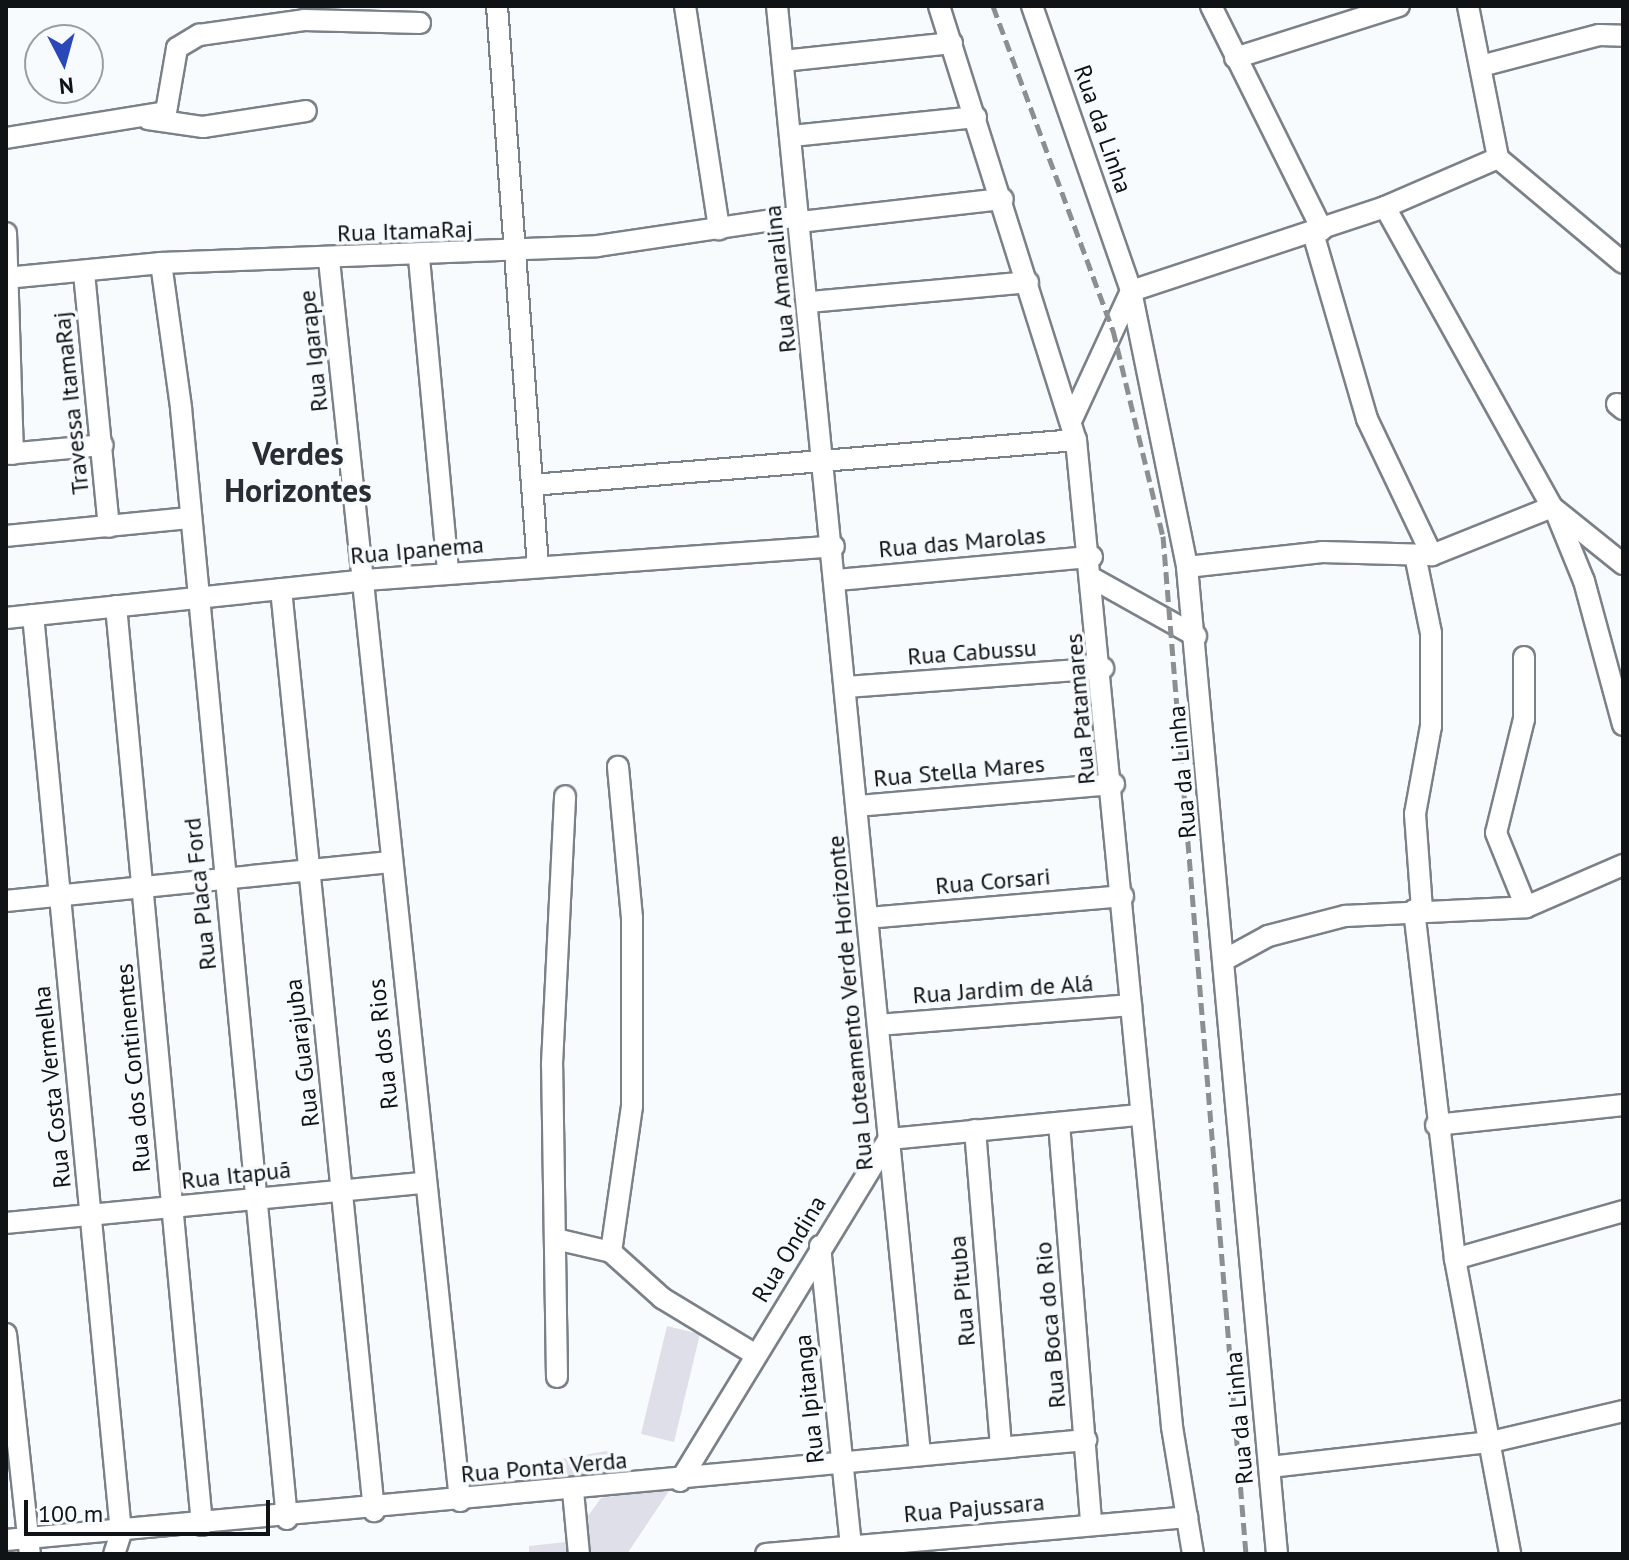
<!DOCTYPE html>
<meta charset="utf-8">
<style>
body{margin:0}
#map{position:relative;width:1629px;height:1560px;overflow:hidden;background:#f8fbfe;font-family:"PT Sans",sans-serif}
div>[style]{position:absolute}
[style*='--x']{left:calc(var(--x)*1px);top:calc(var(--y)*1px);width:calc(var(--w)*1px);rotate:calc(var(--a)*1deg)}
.building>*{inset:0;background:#dedfe9}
.roads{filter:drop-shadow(2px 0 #7b8188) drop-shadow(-2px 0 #7b8188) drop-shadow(0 2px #7b8188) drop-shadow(0 -2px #7b8188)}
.minor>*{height:20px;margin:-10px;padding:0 10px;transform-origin:10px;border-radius:10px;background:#fff}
.rail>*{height:5px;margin-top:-2.5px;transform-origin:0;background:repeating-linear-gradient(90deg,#8c8f91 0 12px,transparent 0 18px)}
span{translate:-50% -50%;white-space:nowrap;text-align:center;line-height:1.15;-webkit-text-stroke:7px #f8fbfe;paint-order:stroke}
.street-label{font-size:24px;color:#101315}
.district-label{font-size:32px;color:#292e34;font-weight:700}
.frame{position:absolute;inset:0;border:8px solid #101315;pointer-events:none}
.north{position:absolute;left:24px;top:24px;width:80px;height:80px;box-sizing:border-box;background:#f8fbfe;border:2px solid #9b9ea1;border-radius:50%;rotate:174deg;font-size:22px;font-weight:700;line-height:32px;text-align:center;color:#101315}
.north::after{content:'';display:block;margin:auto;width:28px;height:36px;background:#2a48b8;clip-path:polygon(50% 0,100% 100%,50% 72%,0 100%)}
.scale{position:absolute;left:24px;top:1500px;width:246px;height:36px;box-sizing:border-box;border:4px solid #101315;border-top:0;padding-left:10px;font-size:24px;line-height:28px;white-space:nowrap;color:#101315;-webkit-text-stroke:6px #f8fbfe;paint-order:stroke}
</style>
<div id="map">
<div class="building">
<i style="clip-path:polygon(667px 1326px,700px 1334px,674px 1442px,641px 1434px)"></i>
<i style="clip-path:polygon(613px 1450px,617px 1473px,539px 1484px,536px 1463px)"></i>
<i style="clip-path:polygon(671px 1488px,627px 1554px,591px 1554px,588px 1516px,601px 1498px)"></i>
<i style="clip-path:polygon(566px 1542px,567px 1554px,529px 1554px,529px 1546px)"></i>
</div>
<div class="roads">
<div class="minor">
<i style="--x:497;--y:6;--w:562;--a:85.82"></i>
<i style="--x:685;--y:6;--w:226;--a:81.3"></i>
<i style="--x:777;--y:6;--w:1456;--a:84.36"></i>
<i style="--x:939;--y:6;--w:455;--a:72.5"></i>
<i style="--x:1076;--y:440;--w:992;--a:84.44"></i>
<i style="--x:1172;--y:1427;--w:129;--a:80.6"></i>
<i style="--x:1032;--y:6;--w:302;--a:70.8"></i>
<i style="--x:1131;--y:291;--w:282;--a:78.5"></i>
<i style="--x:1187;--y:567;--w:991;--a:84.79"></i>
<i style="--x:1211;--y:6;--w:250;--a:63.6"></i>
<i style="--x:1468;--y:6;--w:155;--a:78.8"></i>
<i style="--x:1498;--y:158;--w:163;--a:40"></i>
<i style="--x:1235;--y:58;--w:172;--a:-17.6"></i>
<i style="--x:783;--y:61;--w:170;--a:-6.1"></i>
<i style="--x:1481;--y:66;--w:122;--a:-14.7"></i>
<i style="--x:1599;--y:35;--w:24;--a:2"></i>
<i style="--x:148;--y:119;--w:56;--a:8.3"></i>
<i style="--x:203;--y:127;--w:104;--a:-8.8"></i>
<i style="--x:792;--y:136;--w:185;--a:-5.9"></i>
<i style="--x:6;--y:138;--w:162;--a:-9.2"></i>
<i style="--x:166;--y:112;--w:65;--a:-80.2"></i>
<i style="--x:177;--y:48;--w:26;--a:-31"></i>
<i style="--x:199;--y:35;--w:106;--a:-8.1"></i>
<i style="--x:304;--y:20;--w:116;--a:1.5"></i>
<i style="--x:1385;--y:207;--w:343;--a:60.9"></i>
<i style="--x:1552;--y:507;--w:91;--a:38.8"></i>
<i style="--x:800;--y:222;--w:204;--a:-6.5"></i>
<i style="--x:6;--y:233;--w:221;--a:88.2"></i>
<i style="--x:1313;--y:233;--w:194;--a:73.8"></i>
<i style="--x:1367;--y:419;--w:151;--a:64.5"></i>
<i style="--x:419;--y:258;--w:316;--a:84.7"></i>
<i style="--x:329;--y:260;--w:1248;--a:83.97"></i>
<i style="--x:161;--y:263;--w:146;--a:82.1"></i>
<i style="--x:181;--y:408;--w:1116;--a:84.55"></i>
<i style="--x:84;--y:273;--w:255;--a:84.4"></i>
<i style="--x:6;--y:278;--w:156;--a:-5.5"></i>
<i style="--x:161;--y:263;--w:437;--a:-2.2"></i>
<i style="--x:598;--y:246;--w:203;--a:-8.5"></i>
<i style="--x:810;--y:302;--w:219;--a:-5.2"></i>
<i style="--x:1617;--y:404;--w:8;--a:40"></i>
<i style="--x:1071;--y:421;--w:143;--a:-65.2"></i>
<i style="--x:1131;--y:291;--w:268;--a:-18.3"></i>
<i style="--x:1385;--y:207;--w:123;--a:-23.4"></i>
<i style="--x:6;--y:454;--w:97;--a:-5.3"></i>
<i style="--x:532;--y:485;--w:546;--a:-4.73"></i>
<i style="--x:1557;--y:515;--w:71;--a:67.8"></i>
<i style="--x:1584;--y:581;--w:149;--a:74.8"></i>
<i style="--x:6;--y:536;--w:184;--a:-5.6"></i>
<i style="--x:1415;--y:555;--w:80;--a:78.4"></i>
<i style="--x:1431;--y:633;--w:93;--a:90"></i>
<i style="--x:1431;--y:726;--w:89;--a:100.3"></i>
<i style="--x:1415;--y:814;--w:96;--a:85.8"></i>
<i style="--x:1187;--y:567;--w:136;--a:-6.3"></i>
<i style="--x:1322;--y:552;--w:110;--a:1.6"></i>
<i style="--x:1432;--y:555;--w:129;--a:-21.8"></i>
<i style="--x:1094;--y:579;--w:117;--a:29.2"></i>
<i style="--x:837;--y:580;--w:256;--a:-5.2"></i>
<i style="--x:281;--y:589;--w:927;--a:84.24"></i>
<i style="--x:116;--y:606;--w:923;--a:84.65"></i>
<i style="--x:33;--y:615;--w:922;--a:84.52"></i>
<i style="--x:121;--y:1533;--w:22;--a:108"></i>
<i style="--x:6;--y:618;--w:361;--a:-6"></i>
<i style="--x:365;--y:580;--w:470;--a:-4.1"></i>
<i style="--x:1524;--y:657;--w:62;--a:90"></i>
<i style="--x:1524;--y:719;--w:117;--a:103.8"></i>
<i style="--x:1496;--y:833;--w:80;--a:67.9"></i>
<i style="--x:846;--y:687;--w:258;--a:-4.2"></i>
<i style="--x:857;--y:806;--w:258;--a:-4.9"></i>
<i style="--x:6;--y:901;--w:386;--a:-5.8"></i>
<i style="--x:1414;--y:910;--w:351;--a:83.3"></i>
<i style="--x:1455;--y:1259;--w:300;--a:79.4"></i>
<i style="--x:867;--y:918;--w:257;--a:-4.9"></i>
<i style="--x:1226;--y:959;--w:48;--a:-28.7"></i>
<i style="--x:1268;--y:936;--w:80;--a:-14.6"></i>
<i style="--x:1345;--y:916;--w:181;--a:-2.8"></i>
<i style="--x:1526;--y:907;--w:106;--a:-23.4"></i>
<i style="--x:878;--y:1025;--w:254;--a:-4.5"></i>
<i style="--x:1059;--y:1123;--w:401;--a:85.4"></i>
<i style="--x:1436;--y:1125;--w:188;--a:-6.1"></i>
<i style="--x:975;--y:1130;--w:318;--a:85.3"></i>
<i style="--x:6;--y:1223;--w:420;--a:-5.5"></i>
<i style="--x:560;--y:1240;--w:52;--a:13.2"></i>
<i style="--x:611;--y:1252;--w:69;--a:42"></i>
<i style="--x:662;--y:1298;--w:110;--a:31.2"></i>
<i style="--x:820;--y:1246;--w:302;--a:84.1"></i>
<i style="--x:611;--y:1252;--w:148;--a:-81.8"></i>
<i style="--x:632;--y:1106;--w:188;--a:-90"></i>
<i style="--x:632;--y:918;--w:152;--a:-95.3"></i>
<i style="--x:1455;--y:1259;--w:175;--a:-15.9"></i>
<i style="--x:6;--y:1334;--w:221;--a:83.8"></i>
<i style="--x:557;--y:1377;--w:313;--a:-90.9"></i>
<i style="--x:552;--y:1064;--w:268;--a:-87.2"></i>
<i style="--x:1270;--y:1467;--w:222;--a:-6.5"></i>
<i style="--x:1491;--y:1442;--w:136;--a:-13.2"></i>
<i style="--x:680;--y:1481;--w:401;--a:-58.6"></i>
<i style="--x:889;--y:1139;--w:252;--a:-5.5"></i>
<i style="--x:573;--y:1491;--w:63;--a:84.6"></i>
<i style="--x:6;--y:1540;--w:1085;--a:-5.29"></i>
<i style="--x:766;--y:1554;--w:423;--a:-5"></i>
</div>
</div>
<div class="rail">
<i style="--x:993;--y:6;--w:346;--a:69.7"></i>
<i style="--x:1113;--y:330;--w:212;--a:76.4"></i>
<i style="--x:1163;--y:536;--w:1021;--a:85.34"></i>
</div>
<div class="street-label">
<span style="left:1103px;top:129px;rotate:71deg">Rua da Linha</span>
<span style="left:405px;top:231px;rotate:-2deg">Rua ItamaRaj</span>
<span style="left:780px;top:279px;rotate:-96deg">Rua Amaralina</span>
<span style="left:313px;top:351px;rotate:-96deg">Rua Igarape</span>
<span style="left:71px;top:403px;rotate:-96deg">Travessa ItamaRaj</span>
<span style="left:962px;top:542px;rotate:-5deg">Rua das Marolas</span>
<span style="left:417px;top:550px;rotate:-5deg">Rua Ipanema</span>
<span style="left:972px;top:652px;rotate:-4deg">Rua Cabussu</span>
<span style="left:1080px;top:709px;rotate:-95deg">Rua Patamares</span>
<span style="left:959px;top:771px;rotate:-5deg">Rua Stella Mares</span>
<span style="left:1182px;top:772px;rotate:-95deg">Rua da Linha</span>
<span style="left:993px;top:881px;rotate:-5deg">Rua Corsari</span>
<span style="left:200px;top:894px;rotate:-96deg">Rua Placa Ford</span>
<span style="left:1003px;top:989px;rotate:-4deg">Rua Jardim de Alá</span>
<span style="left:850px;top:1003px;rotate:-95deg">Rua Loteamento Verde Horizonte</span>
<span style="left:383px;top:1044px;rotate:-96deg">Rua dos Rios</span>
<span style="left:302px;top:1053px;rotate:-97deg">Rua Guarajuba</span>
<span style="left:133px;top:1068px;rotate:-95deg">Rua dos Continentes</span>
<span style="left:52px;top:1087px;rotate:-96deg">Rua Costa Vermelha</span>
<span style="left:236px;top:1175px;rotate:-6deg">Rua Itapuã</span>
<span style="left:789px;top:1249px;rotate:-59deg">Rua Ondina</span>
<span style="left:962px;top:1291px;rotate:-95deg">Rua Pituba</span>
<span style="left:1050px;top:1325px;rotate:-95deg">Rua Boca do Rio</span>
<span style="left:809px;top:1399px;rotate:-96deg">Rua Ipitanga</span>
<span style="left:1239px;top:1418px;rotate:-95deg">Rua da Linha</span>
<span style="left:544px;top:1467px;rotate:-5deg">Rua Ponta Verda</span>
<span style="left:974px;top:1508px;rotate:-5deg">Rua Pajussara</span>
</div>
<div class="district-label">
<span style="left:298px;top:472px">Verdes<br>Horizontes</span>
</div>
<div class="frame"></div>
<div class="north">N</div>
<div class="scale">100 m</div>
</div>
